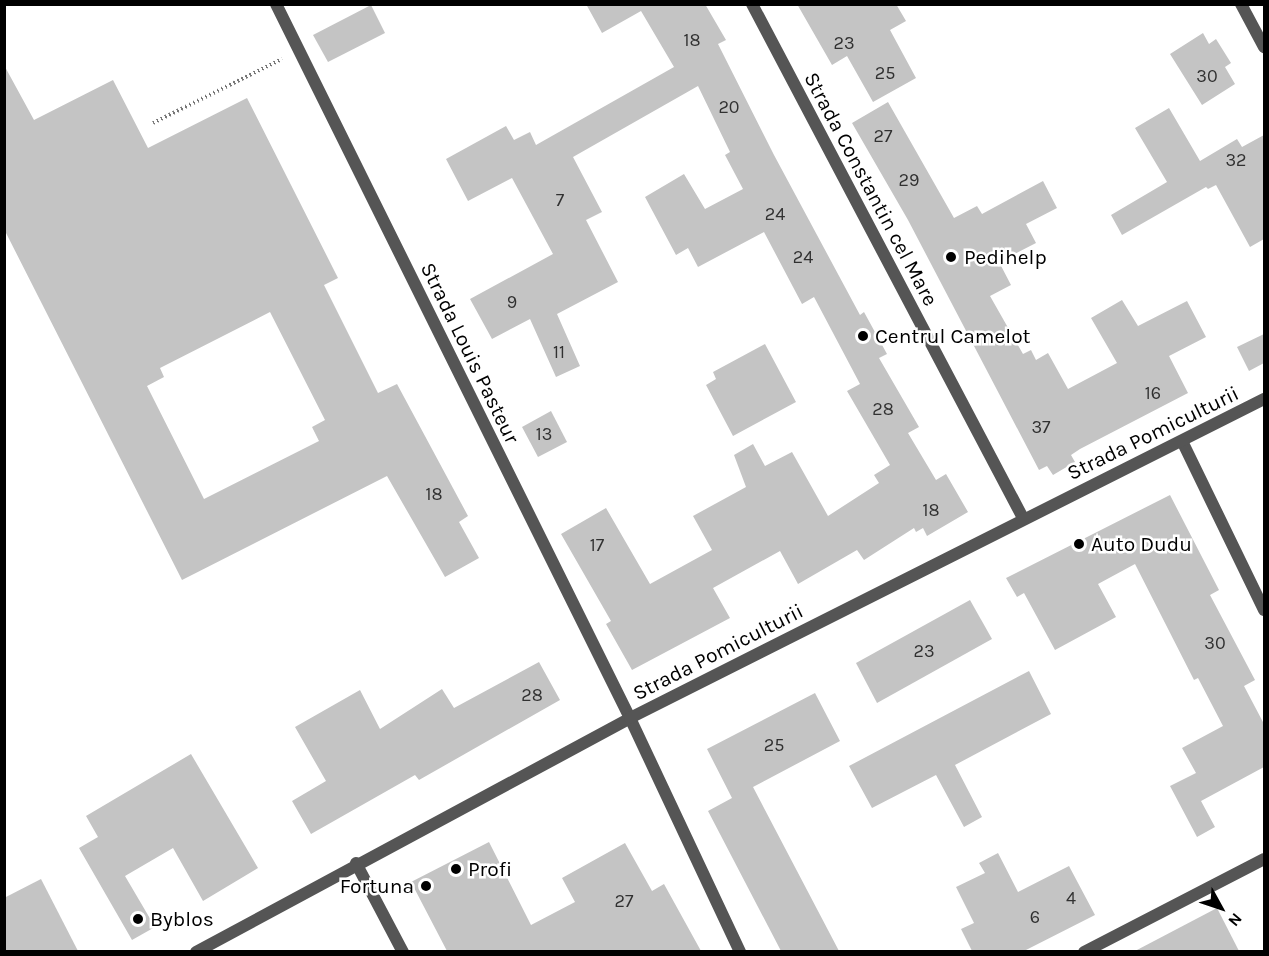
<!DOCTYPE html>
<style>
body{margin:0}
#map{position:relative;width:1269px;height:956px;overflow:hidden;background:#fff;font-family:Karla,sans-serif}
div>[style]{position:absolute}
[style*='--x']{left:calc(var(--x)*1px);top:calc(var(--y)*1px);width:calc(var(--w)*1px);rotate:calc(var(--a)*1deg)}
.building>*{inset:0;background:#c4c4c4}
.path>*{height:4px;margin-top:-2px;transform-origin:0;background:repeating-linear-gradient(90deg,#777 0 1.5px,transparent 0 4.5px)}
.lane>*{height:12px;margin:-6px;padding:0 6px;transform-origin:6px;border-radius:6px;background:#555}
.street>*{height:12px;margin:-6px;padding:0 6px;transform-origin:6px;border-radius:6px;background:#555}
.dots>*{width:16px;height:16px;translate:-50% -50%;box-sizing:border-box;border:3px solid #fff;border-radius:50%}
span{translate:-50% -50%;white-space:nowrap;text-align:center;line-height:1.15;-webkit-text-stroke:5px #fff;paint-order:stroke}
.number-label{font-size:18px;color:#313131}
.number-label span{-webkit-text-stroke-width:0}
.street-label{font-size:21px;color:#000}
.poi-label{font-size:21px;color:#000}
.left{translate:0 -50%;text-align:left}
.right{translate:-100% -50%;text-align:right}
.frame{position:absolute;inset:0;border:6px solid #000;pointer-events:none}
.north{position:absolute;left:1191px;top:878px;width:60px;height:60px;-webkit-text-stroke:4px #fff;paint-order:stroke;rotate:130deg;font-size:16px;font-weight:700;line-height:24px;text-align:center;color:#000}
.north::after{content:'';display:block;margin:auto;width:21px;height:27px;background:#000;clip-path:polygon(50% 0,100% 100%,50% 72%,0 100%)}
</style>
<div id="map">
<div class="building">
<i style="clip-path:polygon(586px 4px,705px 4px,726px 40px,718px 44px,774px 155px,860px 315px,864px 312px,887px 354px,879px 358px,919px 427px,908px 433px,936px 480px,946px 474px,968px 512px,927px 536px,923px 528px,916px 532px,914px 528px,864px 560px,857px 550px,798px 584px,780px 551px,713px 588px,730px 618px,632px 670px,606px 624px,611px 621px,561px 534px,606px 508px,650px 584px,712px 550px,693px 516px,746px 487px,734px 455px,753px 444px,765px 466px,792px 452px,828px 516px,879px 483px,874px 475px,890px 465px,847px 391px,860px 384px,814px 297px,802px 304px,764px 232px,698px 267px,688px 248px,676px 255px,645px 197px,684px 174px,705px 209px,743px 189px,725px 155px,730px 152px,698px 86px,573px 157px,602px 212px,586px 220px,618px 282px,557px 314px,580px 366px,556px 377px,530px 319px,492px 339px,470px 299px,553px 254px,512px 178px,468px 201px,446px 159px,506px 126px,514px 140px,530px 132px,536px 145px,674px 67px,641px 11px,602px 33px)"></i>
<i style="clip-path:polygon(797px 4px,896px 4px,906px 21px,890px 30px,916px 78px,873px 102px,847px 56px,832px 65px)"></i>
<i style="clip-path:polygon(371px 5px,385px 33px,328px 62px,313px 35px)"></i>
<i style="clip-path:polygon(1203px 33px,1209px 44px,1216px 39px,1231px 63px,1225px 67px,1235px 84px,1202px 105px,1170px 54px)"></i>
<i style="clip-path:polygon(evenodd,4px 65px,34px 120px,113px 80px,148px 148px,247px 98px,338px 278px,324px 285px,378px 393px,397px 384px,468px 516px,459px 522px,479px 558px,445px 577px,387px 476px,182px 580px,4px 229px,4px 65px,270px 312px,325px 420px,312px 427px,319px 441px,204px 499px,147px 386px,164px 377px,160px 368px,270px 312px)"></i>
<i style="clip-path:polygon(888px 102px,954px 218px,977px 206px,982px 214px,1043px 181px,1057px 208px,1026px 224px,1036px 243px,999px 262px,1011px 285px,990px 296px,1023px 354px,1031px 350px,1036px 360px,1048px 353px,1068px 389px,1117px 363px,1091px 318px,1122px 300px,1138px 326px,1187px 301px,1206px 337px,1169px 356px,1188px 393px,1080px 449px,1071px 455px,1075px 462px,1053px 475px,1047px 466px,1039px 470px,908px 220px,852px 123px)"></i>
<i style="clip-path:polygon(1169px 108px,1200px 161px,1237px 139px,1242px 147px,1264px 135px,1264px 239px,1250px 247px,1216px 185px,1208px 189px,1206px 187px,1122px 235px,1111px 215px,1167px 182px,1135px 128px)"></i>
<i style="clip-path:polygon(1264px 334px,1264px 363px,1249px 371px,1237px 347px)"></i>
<i style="clip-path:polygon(765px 344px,796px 402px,733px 436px,706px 385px,716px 379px,713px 372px)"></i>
<i style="clip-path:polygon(551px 411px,567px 442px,538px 457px,522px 427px)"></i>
<i style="clip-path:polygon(1170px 495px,1219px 590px,1210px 595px,1255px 680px,1244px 686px,1264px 724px,1264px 767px,1201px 801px,1215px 827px,1197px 837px,1170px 786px,1196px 773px,1182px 748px,1223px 726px,1198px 678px,1194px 680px,1135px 564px,1098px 584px,1116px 617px,1055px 650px,1024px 593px,1017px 597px,1006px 578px)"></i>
<i style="clip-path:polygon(970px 600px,992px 639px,877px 703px,856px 663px)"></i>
<i style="clip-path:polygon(539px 662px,560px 700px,419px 780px,415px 775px,311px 834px,292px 801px,326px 781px,295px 727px,360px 690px,380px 729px,442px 689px,454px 708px)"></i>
<i style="clip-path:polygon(1029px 671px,1051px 714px,955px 765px,982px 817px,964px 827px,936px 775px,872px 808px,849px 766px)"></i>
<i style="clip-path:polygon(815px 693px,840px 741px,753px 787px,839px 951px,781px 951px,708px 811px,732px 798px,707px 749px)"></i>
<i style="clip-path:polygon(191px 754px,258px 868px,203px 901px,173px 848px,125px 876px,155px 927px,132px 940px,79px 848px,98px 837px,86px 816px)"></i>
<i style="clip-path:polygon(489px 842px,531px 925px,575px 902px,562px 878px,625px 843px,652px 891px,664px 884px,701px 951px,447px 951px,411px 882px)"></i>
<i style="clip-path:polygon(998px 853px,1018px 892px,1069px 866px,1095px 915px,1024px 951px,972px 951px,961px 929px,974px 923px,956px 887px,985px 873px,979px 863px)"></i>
<i style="clip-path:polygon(41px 879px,78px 951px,4px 951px,4px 898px)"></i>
<i style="clip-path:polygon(1217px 908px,1239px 951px,1135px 951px)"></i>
</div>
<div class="path">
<i style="--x:153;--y:123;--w:144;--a:-26.4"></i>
</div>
<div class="lane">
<i style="--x:356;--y:863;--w:101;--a:62.2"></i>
</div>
<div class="street">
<i style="--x:276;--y:4;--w:797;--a:63.63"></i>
<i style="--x:630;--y:718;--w:259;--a:64.8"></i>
<i style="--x:752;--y:4;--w:581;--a:62.2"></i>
<i style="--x:1241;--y:4;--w:49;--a:61.9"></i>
<i style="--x:1182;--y:441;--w:188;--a:64.1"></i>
<i style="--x:196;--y:952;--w:493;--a:-28.3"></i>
<i style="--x:630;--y:718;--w:710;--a:-26.71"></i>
<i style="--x:1084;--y:952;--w:203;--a:-27.3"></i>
</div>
<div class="dots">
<i style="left:951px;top:257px;background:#000"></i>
<i style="left:863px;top:336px;background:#000"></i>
<i style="left:1079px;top:544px;background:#000"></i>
<i style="left:456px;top:869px;background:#000"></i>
<i style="left:426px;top:886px;background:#000"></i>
<i style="left:138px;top:919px;background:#000"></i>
</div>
<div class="number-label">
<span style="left:692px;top:40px">18</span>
<span style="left:844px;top:43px">23</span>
<span style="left:885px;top:73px">25</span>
<span style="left:1207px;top:76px">30</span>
<span style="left:729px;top:107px">20</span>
<span style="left:883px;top:136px">27</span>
<span style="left:1236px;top:160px">32</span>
<span style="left:909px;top:180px">29</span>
<span style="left:560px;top:200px">7</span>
<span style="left:775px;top:214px">24</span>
<span style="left:803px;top:257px">24</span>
<span style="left:512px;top:302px">9</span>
<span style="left:559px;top:352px">11</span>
<span style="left:1153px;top:393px">16</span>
<span style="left:883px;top:409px">28</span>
<span style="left:1041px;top:427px">37</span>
<span style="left:544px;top:434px">13</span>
<span style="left:434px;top:494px">18</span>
<span style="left:931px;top:510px">18</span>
<span style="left:597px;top:545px">17</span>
<span style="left:1215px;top:643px">30</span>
<span style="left:924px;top:651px">23</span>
<span style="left:532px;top:695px">28</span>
<span style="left:774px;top:745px">25</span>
<span style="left:1071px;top:898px">4</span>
<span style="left:624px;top:901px">27</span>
<span style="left:1035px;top:917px">6</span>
</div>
<div class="street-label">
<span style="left:871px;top:189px;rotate:62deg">Strada Constantin cel Mare</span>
<span style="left:470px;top:353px;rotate:64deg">Strada Louis Pasteur</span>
<span style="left:1153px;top:433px;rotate:-26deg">Strada Pomiculturii</span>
<span style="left:718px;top:652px;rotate:-27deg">Strada Pomiculturii</span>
</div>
<div class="poi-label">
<span class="left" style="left:964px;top:257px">Pedihelp</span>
<span class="left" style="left:875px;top:336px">Centrul Camelot</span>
<span class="left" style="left:1091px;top:544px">Auto Dudu</span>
<span class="left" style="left:468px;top:869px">Profi</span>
<span class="right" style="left:414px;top:886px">Fortuna</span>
<span class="left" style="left:150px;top:919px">Byblos</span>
</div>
<div class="frame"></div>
<div class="north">N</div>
</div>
